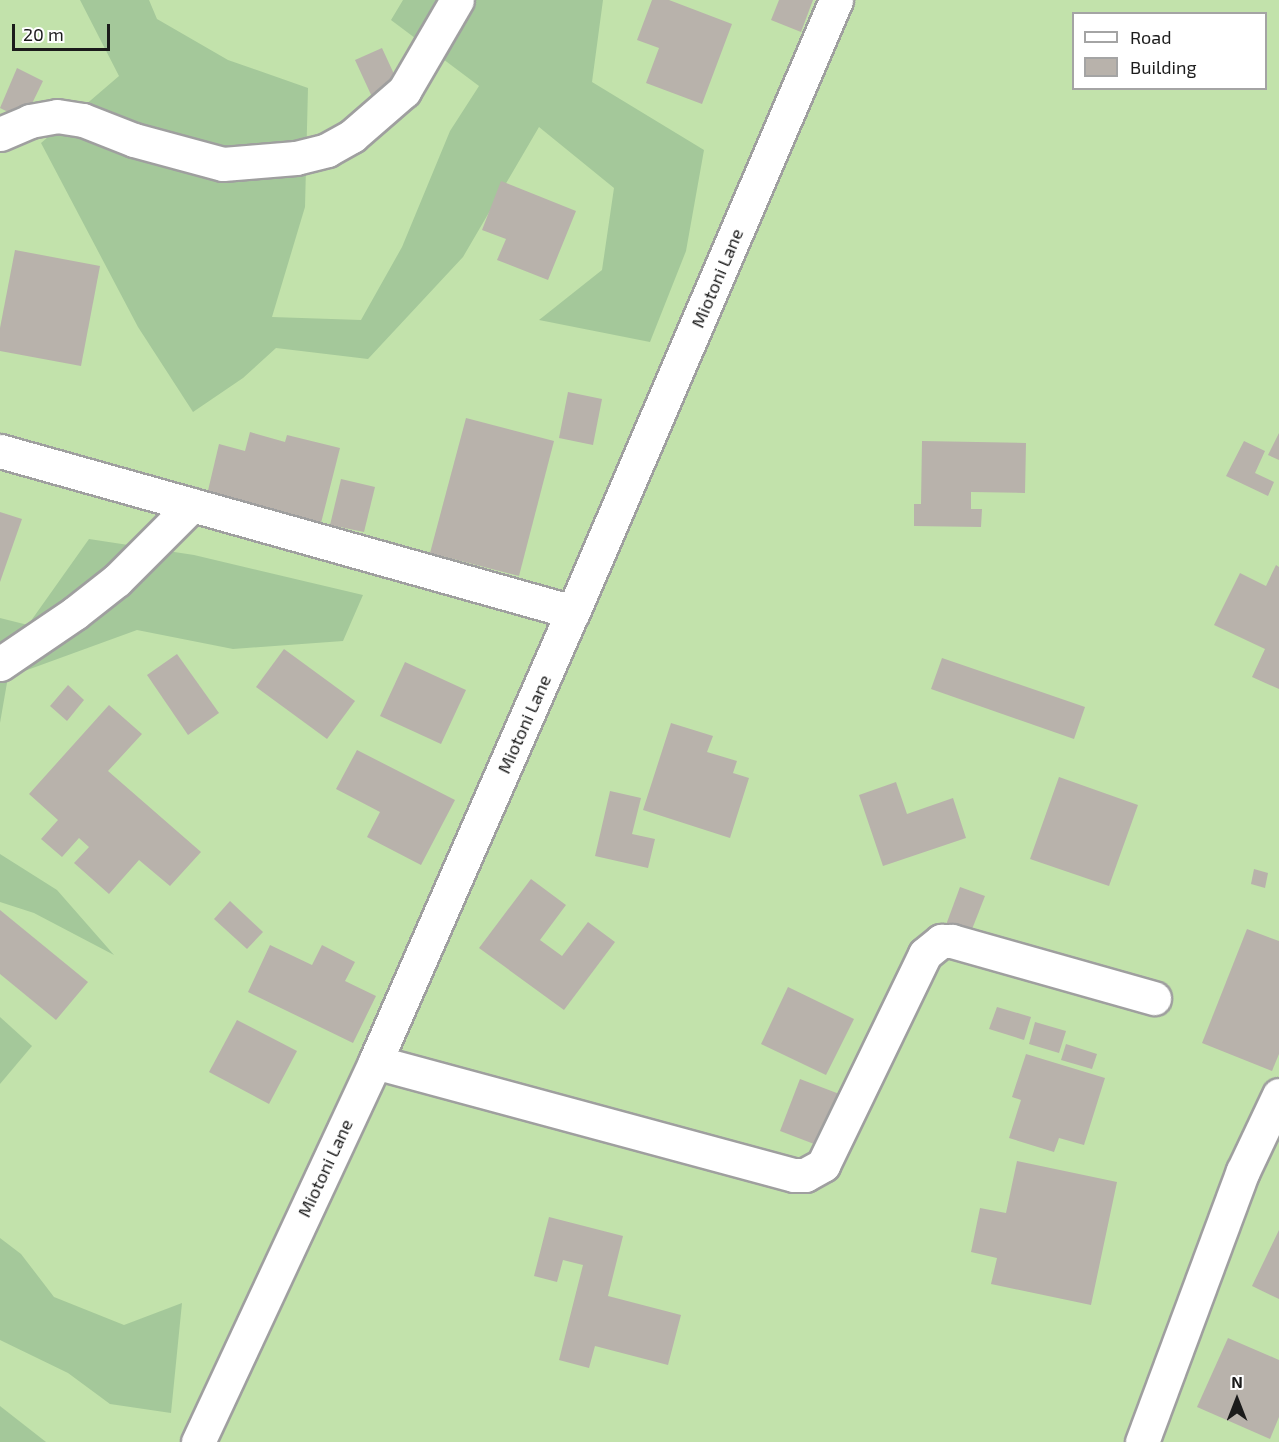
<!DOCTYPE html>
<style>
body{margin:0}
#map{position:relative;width:1279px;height:1442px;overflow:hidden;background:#ece9e2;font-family:"Exo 2",sans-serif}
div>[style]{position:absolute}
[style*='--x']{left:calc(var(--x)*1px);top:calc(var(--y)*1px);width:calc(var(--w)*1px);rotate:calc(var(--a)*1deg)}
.grass>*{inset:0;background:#c2e2ab}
.forest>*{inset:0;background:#a4c89a}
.building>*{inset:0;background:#b8b2ab}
.roads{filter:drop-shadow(2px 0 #9f9f9f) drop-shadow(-2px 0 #9f9f9f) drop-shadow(0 2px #9f9f9f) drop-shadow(0 -2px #9f9f9f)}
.minor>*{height:33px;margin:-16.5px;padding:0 16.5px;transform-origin:16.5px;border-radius:16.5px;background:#fff}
span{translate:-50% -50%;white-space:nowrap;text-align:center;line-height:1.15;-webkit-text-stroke:6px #fff;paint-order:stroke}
.street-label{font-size:18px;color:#1b1b1b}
.legend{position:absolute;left:1072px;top:12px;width:195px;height:78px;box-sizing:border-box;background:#fff;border:2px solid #a4a4a4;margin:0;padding:8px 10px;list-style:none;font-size:18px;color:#1b1b1b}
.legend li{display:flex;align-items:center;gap:12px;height:30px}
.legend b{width:30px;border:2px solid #a4a4a4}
.north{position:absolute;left:1207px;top:1370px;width:60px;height:60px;-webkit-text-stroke:4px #fff;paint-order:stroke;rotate:0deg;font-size:16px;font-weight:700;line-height:24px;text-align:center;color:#1b1b1b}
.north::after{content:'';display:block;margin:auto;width:21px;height:27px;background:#1b1b1b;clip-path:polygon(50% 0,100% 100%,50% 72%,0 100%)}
.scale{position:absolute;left:12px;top:24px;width:98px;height:27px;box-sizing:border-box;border:3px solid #1b1b1b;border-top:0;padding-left:8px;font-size:18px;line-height:21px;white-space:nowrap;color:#1b1b1b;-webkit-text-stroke:4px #fff;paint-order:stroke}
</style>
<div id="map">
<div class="grass">
<i style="clip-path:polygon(evenodd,0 0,1279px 0,1279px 1442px,0 1442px,0 0,1074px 14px,1266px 14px,1266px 88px,1074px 88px,1074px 14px)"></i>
</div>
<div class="forest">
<i style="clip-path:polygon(80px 0,149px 0,157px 19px,228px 60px,308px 88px,305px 207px,272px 317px,361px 320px,402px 247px,450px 131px,479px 86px,391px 20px,403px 0,603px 0,592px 82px,704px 150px,686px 251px,650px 342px,539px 320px,602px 270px,614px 188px,539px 127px,463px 257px,368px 359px,276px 348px,243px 378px,193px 412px,138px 327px,41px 143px,119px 76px)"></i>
<i style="clip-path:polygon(89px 539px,194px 555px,363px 595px,343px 641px,233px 649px,137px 630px,8px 677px,0 723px,0 618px,28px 625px)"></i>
<i style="clip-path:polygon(0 854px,57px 890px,114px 955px,34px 913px,0 902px)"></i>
<i style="clip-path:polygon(0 1017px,32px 1046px,0 1084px)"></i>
<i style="clip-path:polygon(0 1238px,21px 1254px,54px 1297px,124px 1325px,182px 1303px,171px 1413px,110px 1404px,68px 1373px,0 1340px)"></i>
<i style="clip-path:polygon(0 1406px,46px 1442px,0 1442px)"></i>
</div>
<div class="building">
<i style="clip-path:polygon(652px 0,669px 0,732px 24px,702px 104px,646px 83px,659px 48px,637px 40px)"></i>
<i style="clip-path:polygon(779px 0,813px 0,801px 32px,771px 20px)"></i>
<i style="clip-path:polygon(382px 48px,400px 87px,373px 99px,355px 60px)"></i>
<i style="clip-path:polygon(17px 68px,43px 81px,24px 120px,0 108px)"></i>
<i style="clip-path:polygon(501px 181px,576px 211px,548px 280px,497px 260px,506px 239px,482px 230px)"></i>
<i style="clip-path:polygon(15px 250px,100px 266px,81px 366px,0 351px,0 328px)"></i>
<i style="clip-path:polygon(568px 392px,602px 399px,593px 445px,559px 438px)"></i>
<i style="clip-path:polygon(466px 418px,554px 441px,519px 576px,430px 553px)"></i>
<i style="clip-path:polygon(250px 432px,285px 442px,287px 435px,340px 448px,320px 527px,206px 499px,219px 444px,245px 451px)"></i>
<i style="clip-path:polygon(1279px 433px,1279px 460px,1268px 455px)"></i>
<i style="clip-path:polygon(922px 441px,1026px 443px,1025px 493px,971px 492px,971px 509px,982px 509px,981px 527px,914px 526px,914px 504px,921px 504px)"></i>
<i style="clip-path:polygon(1244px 441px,1265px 451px,1255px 473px,1274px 482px,1268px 496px,1226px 476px)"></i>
<i style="clip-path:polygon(341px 479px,375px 487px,364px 532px,330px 525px)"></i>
<i style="clip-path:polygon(0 512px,22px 519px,0 582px)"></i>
<i style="clip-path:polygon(1276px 565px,1279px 567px,1279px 689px,1252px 677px,1265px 649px,1214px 625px,1240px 573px,1266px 586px)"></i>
<i style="clip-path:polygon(284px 649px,355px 701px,327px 739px,256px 687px)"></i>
<i style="clip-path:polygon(177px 654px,219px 713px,188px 735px,147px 675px)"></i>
<i style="clip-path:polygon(942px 658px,1085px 707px,1074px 739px,931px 689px)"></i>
<i style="clip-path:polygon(405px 662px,466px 690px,441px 744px,380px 716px)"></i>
<i style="clip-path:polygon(68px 685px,84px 700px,67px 721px,50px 706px)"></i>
<i style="clip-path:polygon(109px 705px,142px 734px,108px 771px,201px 852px,170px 886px,139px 860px,109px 894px,74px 863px,89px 847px,79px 838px,62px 857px,41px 839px,58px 820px,29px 794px)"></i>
<i style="clip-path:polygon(671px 723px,713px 736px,707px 752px,737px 761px,733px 773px,749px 778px,730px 838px,643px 810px)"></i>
<i style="clip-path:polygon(357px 750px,455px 800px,421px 865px,367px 837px,380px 812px,336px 789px)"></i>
<i style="clip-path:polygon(1059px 777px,1138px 805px,1109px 886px,1030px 859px)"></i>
<i style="clip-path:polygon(896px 782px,907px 814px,953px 798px,966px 838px,883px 866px,859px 795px)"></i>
<i style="clip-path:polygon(610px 791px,641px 798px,632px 834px,655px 839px,648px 868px,595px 856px)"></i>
<i style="clip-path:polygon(1254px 869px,1268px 873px,1265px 888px,1251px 884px)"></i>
<i style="clip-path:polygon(531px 879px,566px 905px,540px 940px,562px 956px,588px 922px,615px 942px,564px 1010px,479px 948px)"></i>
<i style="clip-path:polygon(960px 887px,985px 896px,967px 942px,943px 933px)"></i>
<i style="clip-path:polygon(230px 901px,263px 932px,247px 949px,214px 919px)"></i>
<i style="clip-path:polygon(0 910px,88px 982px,56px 1020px,0 974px)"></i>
<i style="clip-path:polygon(1247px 929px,1279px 941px,1279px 1054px,1272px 1071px,1202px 1043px)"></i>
<i style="clip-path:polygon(270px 945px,312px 965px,322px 945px,355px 962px,345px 981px,376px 996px,353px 1043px,248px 992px)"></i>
<i style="clip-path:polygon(788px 987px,854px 1019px,826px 1075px,761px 1044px)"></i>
<i style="clip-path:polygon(997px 1007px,1031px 1017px,1024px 1040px,989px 1029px)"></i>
<i style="clip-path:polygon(237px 1020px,297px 1051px,269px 1104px,209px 1072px)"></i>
<i style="clip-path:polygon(1035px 1022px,1066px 1031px,1059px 1053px,1029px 1044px)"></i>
<i style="clip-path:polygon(1066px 1044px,1097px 1054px,1092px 1069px,1061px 1060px)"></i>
<i style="clip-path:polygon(1026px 1054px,1105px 1078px,1084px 1145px,1059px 1138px,1054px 1152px,1009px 1138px,1021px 1100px,1012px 1097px)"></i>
<i style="clip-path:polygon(800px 1079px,842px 1095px,822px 1147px,780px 1131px)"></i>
<i style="clip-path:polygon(1017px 1161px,1117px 1182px,1091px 1305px,991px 1284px,997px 1258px,971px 1252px,980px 1208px,1006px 1213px)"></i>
<i style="clip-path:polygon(549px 1217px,623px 1236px,608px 1296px,681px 1315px,668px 1365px,595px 1346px,589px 1368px,559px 1360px,583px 1265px,563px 1260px,557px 1282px,534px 1276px)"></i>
<i style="clip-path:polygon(1279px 1230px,1279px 1299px,1252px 1286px)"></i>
<i style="clip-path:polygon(1228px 1338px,1279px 1360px,1279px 1417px,1270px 1439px,1197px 1407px)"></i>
</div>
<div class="roads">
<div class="minor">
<i style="--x:0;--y:134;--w:33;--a:-23"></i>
<i style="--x:30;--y:121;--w:27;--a:-10"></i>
<i style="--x:57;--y:116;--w:26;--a:9"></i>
<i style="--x:83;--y:120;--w:55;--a:21.4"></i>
<i style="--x:134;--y:140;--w:92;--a:15.1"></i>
<i style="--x:223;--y:164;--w:73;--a:-4.7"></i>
<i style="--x:296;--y:158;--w:32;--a:-14"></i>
<i style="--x:327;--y:150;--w:29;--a:-29"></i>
<i style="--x:352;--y:136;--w:69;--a:-40.9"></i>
<i style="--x:404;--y:91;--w:105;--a:-59.8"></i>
<i style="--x:0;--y:451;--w:595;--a:15.69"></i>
<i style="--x:0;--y:664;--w:91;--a:-34.2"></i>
<i style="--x:75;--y:613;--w:53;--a:-38.2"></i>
<i style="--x:117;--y:580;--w:106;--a:-45"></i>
<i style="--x:375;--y:1062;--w:434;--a:15.1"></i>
<i style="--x:794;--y:1175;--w:11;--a:0"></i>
<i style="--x:805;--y:1175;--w:21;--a:-29"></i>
<i style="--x:823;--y:1165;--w:234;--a:-64.2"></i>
<i style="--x:925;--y:954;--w:21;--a:-39"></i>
<i style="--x:941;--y:941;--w:11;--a:0"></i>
<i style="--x:952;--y:941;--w:210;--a:15.8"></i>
<i style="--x:198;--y:1442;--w:419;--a:-65"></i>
<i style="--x:375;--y:1062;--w:492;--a:-66.3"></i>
<i style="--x:573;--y:612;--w:666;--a:-66.74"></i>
<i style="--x:1142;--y:1442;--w:289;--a:-69.6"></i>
<i style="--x:1243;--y:1171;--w:84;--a:-64.7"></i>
</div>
</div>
<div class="street-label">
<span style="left:717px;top:278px;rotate:-67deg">Miotoni Lane</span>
<span style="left:524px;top:724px;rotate:-66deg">Miotoni Lane</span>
<span style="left:325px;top:1168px;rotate:-65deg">Miotoni Lane</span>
</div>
<ul class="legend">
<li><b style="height:8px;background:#fff"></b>Road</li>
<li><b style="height:16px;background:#b8b2ab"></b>Building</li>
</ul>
<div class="north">N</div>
<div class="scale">20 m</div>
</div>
